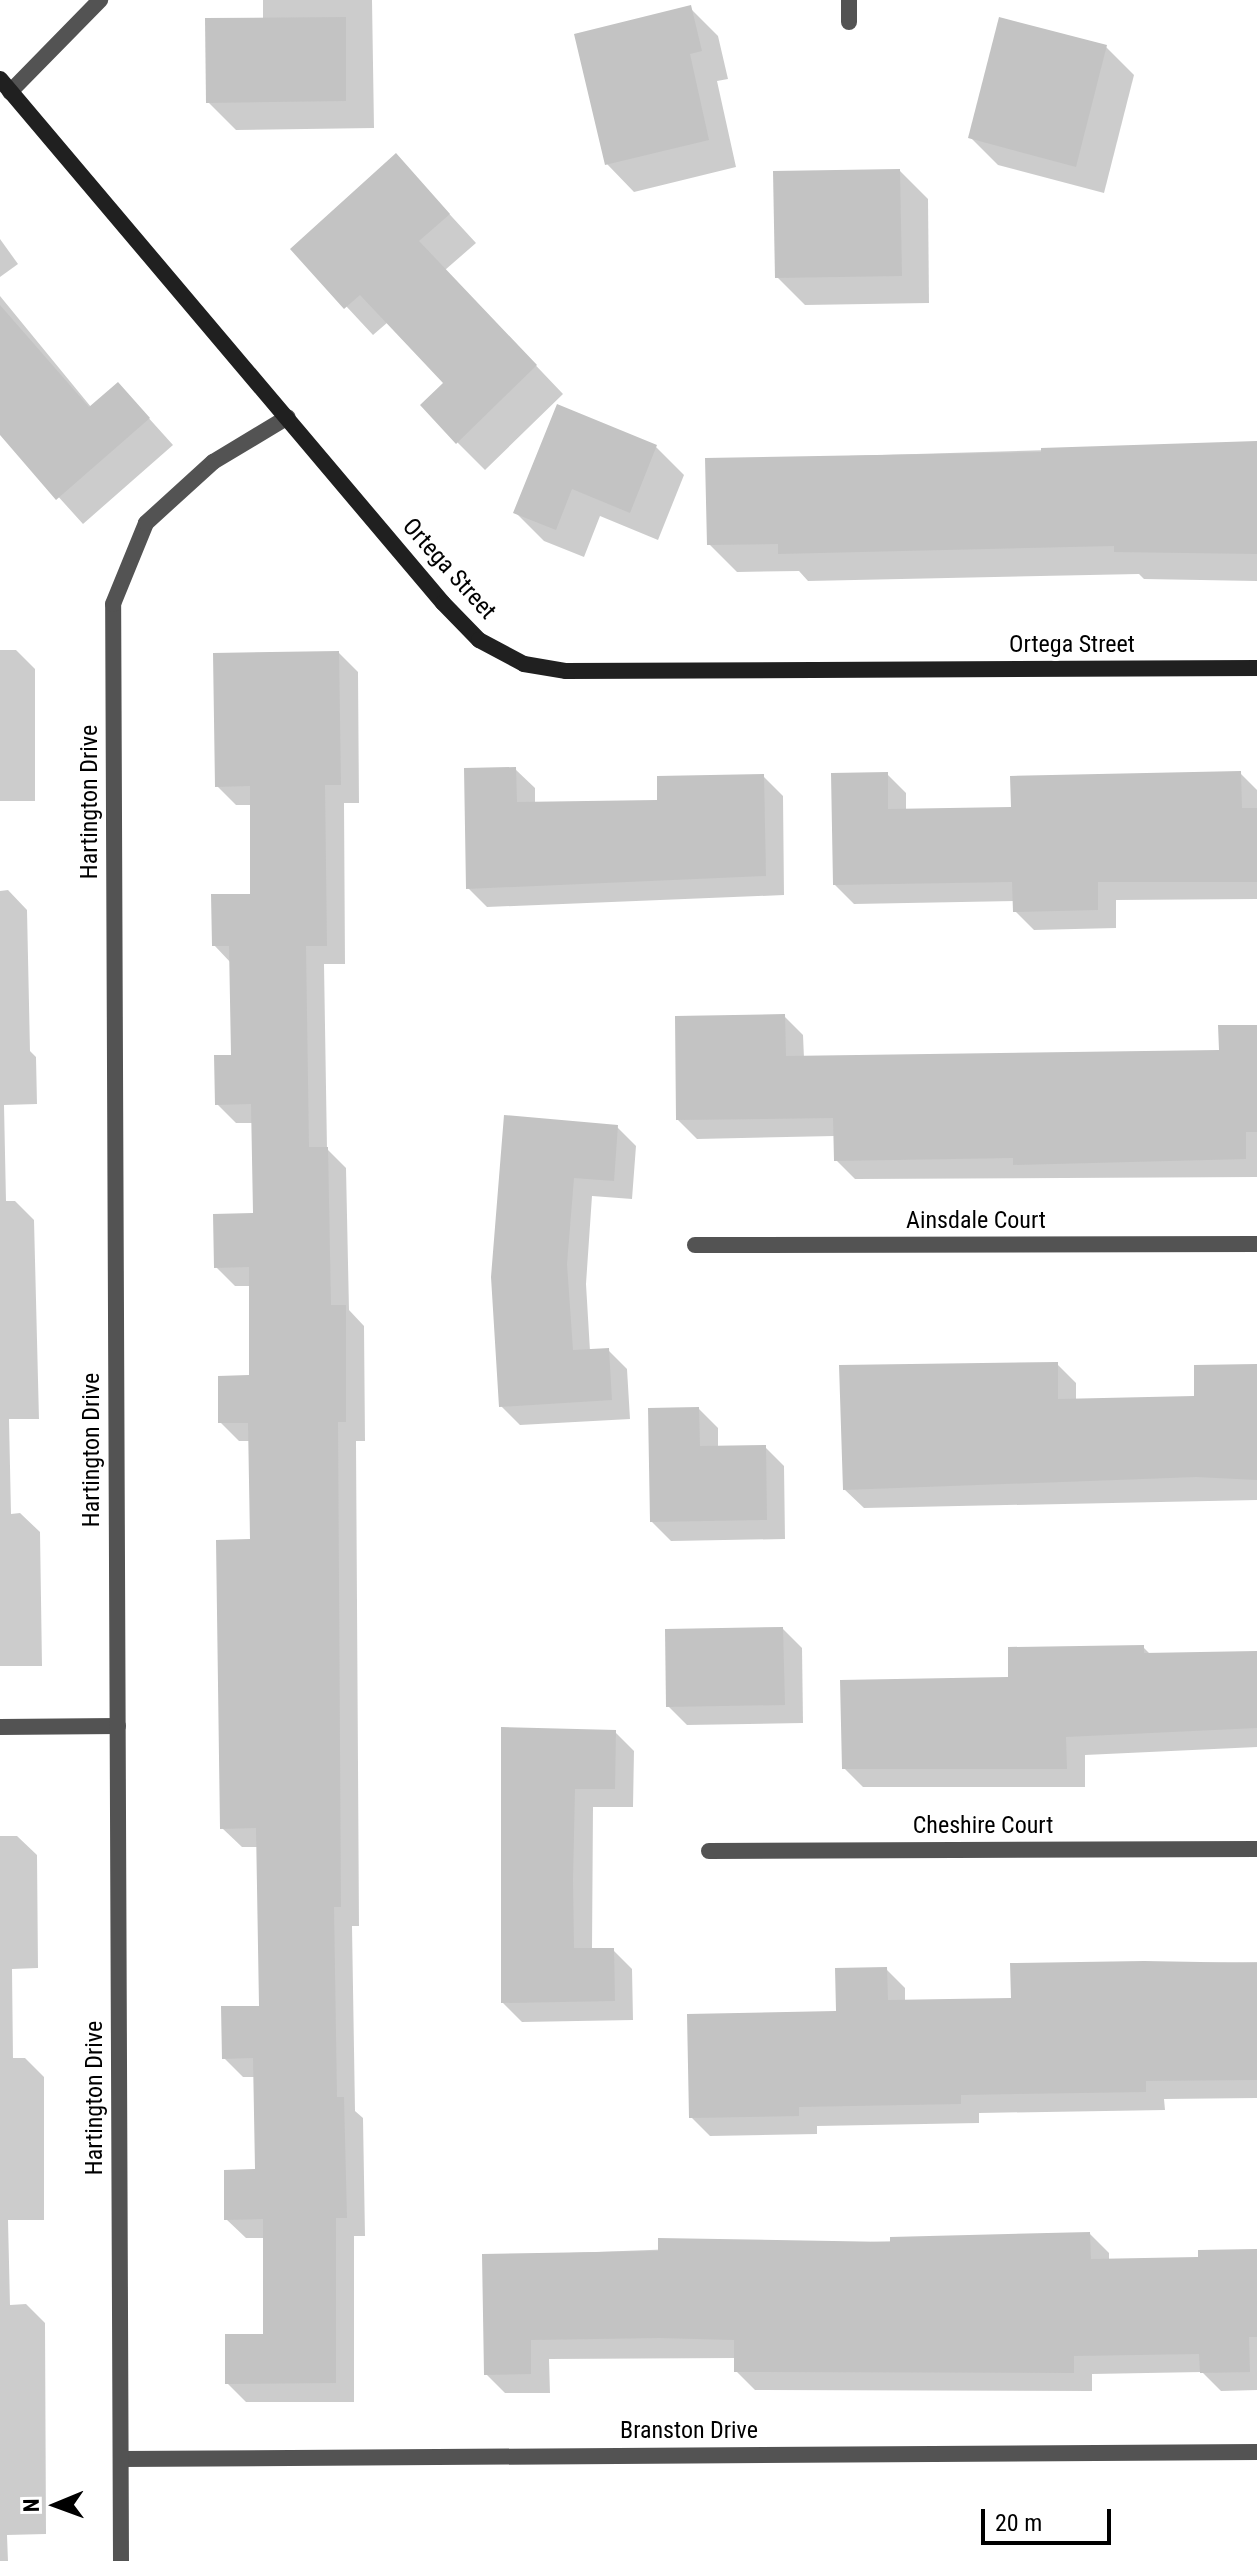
<!DOCTYPE html>
<style>
body{margin:0}
#map{position:relative;width:1257px;height:2561px;overflow:hidden;background:#fff;font-family:"Roboto Condensed",sans-serif}
div>[style]{position:absolute}
[style*='--x']{left:calc(var(--x)*1px);top:calc(var(--y)*1px);width:calc(var(--w)*1px);rotate:calc(var(--a)*1deg)}
.shadow>*{inset:0;background:#0003}
.building>*{inset:0;background:#c3c3c3}
.street>*{height:16px;margin:-8px;padding:0 8px;transform-origin:8px;border-radius:8px;background:#535353}
.secondary>*{height:16px;margin:-8px;padding:0 8px;transform-origin:8px;border-radius:8px;background:#202020}
span{translate:-50% -50%;white-space:nowrap;text-align:center;line-height:1.15;-webkit-text-stroke:8px #fff;paint-order:stroke}
.street-label{font-size:24px;color:#000}
.north{position:absolute;left:16px;top:2465px;width:80px;height:80px;-webkit-text-stroke:6px #fff;paint-order:stroke;rotate:269deg;font-size:22px;font-weight:700;line-height:32px;text-align:center;color:#000}
.north::after{content:'';display:block;margin:auto;width:28px;height:36px;background:#000;clip-path:polygon(50% 0,100% 100%,50% 72%,0 100%)}
.scale{position:absolute;left:981px;top:2509px;width:130px;height:36px;box-sizing:border-box;border:4px solid #000;border-top:0;padding-left:10px;font-size:24px;line-height:28px;white-space:nowrap;color:#000;-webkit-text-stroke:6px #fff;paint-order:stroke}
</style>
<div id="map">
<div class="shadow">
<i style="clip-path:polygon(263px 0,372px 0,374px 128px,236px 130px,208px 102px,263px 20px)"></i>
<i style="clip-path:polygon(690px 8px,718px 36px,728px 79px,717px 81px,736px 167px,634px 192px,607px 164px)"></i>
<i style="clip-path:polygon(1106px 47px,1134px 75px,1104px 193px,998px 165px,970px 137px)"></i>
<i style="clip-path:polygon(396px 156px,476px 243px,445px 270px,563px 394px,485px 470px,457px 442px,446px 383px,388px 322px,373px 335px,293px 249px)"></i>
<i style="clip-path:polygon(900px 171px,928px 199px,929px 303px,805px 305px,777px 277px)"></i>
<i style="clip-path:polygon(0 239px,18px 264px,0 277px)"></i>
<i style="clip-path:polygon(0 296px,91px 407px,118px 384px,173px 445px,83px 524px,0 432px)"></i>
<i style="clip-path:polygon(1257px 444px,1257px 581px,1144px 579px,1139px 574px,808px 581px,799px 571px,737px 572px,709px 544px,707px 460px)"></i>
<i style="clip-path:polygon(656px 447px,684px 475px,658px 540px,600px 516px,584px 557px,544px 541px,516px 513px)"></i>
<i style="clip-path:polygon(0 650px,16px 650px,35px 669px,35px 801px,0 801px)"></i>
<i style="clip-path:polygon(339px 653px,358px 672px,359px 803px,344px 803px,345px 964px,324px 964px,327px 1149px,346px 1168px,349px 1310px,364px 1326px,365px 1441px,356px 1441px,359px 1926px,352px 1926px,355px 2111px,363px 2118px,365px 2236px,354px 2236px,354px 2402px,246px 2402px,227px 2383px,265px 2336px,265px 2238px,246px 2238px,226px 2219px,257px 2171px,256px 2077px,243px 2077px,224px 2058px,261px 2008px,258px 1847px,242px 1847px,222px 1828px,252px 1541px,250px 1441px,239px 1441px,220px 1422px,251px 1377px,251px 1286px,235px 1286px,216px 1267px,255px 1215px,254px 1123px,236px 1123px,217px 1104px,233px 1057px,231px 963px,214px 945px,252px 896px,252px 805px,236px 805px,217px 786px)"></i>
<i style="clip-path:polygon(515px 769px,535px 788px,535px 804px,659px 801px,763px 776px,783px 796px,784px 895px,487px 907px,468px 888px)"></i>
<i style="clip-path:polygon(1240px 773px,1257px 790px,1257px 899px,1116px 900px,1116px 928px,1034px 930px,1015px 911px,1015px 901px,854px 904px,835px 885px,887px 774px,906px 793px,906px 811px,1013px 809px)"></i>
<i style="clip-path:polygon(0 880px,0 891px,8px 890px,27px 910px,30px 1051px,36px 1057px,37px 1104px,4px 1105px,6px 1201px,15px 1201px,34px 1220px,39px 1419px,9px 1419px,11px 1514px,20px 1513px,40px 1532px,42px 1666px,0 1666px)"></i>
<i style="clip-path:polygon(784px 1016px,803px 1035px,804px 1058px,1221px 1052px,1257px 1027px,1257px 1177px,855px 1179px,836px 1160px,835px 1136px,697px 1139px,678px 1120px)"></i>
<i style="clip-path:polygon(505px 1117px,617px 1127px,636px 1146px,632px 1199px,592px 1196px,586px 1284px,590px 1351px,608px 1350px,627px 1369px,630px 1419px,520px 1425px,501px 1406px)"></i>
<i style="clip-path:polygon(1057px 1364px,1076px 1383px,1076px 1401px,1196px 1398px,1257px 1366px,1257px 1500px,864px 1508px,844px 1489px)"></i>
<i style="clip-path:polygon(699px 1409px,718px 1428px,718px 1447px,765px 1447px,784px 1466px,785px 1539px,671px 1541px,652px 1522px)"></i>
<i style="clip-path:polygon(783px 1629px,802px 1648px,803px 1723px,687px 1725px,668px 1706px)"></i>
<i style="clip-path:polygon(1143px 1647px,1151px 1655px,1257px 1655px,1257px 1747px,1085px 1755px,1085px 1787px,863px 1787px,844px 1768px,1010px 1679px)"></i>
<i style="clip-path:polygon(503px 1729px,615px 1732px,634px 1751px,633px 1807px,593px 1807px,592px 1950px,613px 1950px,632px 1969px,633px 2020px,522px 2022px,503px 2003px)"></i>
<i style="clip-path:polygon(0 1836px,17px 1836px,37px 1855px,38px 1968px,12px 1969px,13px 2058px,25px 2058px,44px 2077px,44px 2220px,8px 2220px,10px 2305px,26px 2304px,45px 2323px,46px 2534px,7px 2535px,8px 2561px,0 2561px)"></i>
<i style="clip-path:polygon(1257px 1962px,1257px 2098px,1164px 2099px,1165px 2110px,979px 2113px,979px 2123px,817px 2126px,817px 2134px,710px 2136px,691px 2117px,838px 2013px,886px 1969px,905px 1988px,905px 2002px,1013px 2000px,1012px 1965px)"></i>
<i style="clip-path:polygon(1090px 2234px,1109px 2253px,1109px 2260px,1200px 2259px,1257px 2251px,1257px 2390px,1221px 2391px,1202px 2372px,1092px 2374px,1092px 2391px,755px 2390px,736px 2371px,736px 2358px,549px 2359px,550px 2393px,505px 2393px,486px 2374px,484px 2256px)"></i>
</div>
<div class="building">
<i style="clip-path:polygon(691px 5px,702px 51px,690px 54px,709px 140px,605px 165px,574px 34px)"></i>
<i style="clip-path:polygon(346px 17px,346px 101px,206px 103px,205px 18px)"></i>
<i style="clip-path:polygon(999px 17px,1107px 45px,1076px 167px,968px 138px)"></i>
<i style="clip-path:polygon(396px 153px,450px 214px,419px 241px,537px 365px,456px 444px,420px 405px,443px 383px,360px 295px,344px 309px,290px 249px)"></i>
<i style="clip-path:polygon(900px 169px,902px 276px,775px 278px,773px 171px)"></i>
<i style="clip-path:polygon(0 305px,89px 407px,118px 382px,150px 418px,56px 500px,0 435px)"></i>
<i style="clip-path:polygon(557px 404px,657px 445px,630px 513px,572px 489px,556px 530px,513px 513px)"></i>
<i style="clip-path:polygon(1257px 441px,1257px 554px,1114px 552px,1114px 546px,778px 554px,778px 544px,707px 545px,705px 458px,1041px 452px,1041px 448px)"></i>
<i style="clip-path:polygon(339px 651px,341px 785px,325px 785px,327px 946px,306px 946px,309px 1147px,328px 1147px,331px 1305px,346px 1305px,346px 1422px,338px 1422px,341px 1907px,334px 1907px,337px 2097px,344px 2097px,347px 2218px,336px 2218px,336px 2383px,225px 2384px,225px 2334px,263px 2334px,263px 2219px,224px 2220px,224px 2170px,255px 2169px,253px 2058px,222px 2059px,221px 2006px,259px 2006px,256px 1828px,220px 1829px,216px 1540px,250px 1539px,248px 1423px,218px 1423px,218px 1376px,249px 1375px,249px 1267px,214px 1268px,213px 1214px,253px 1213px,251px 1104px,215px 1105px,214px 1055px,231px 1055px,229px 946px,212px 946px,211px 894px,250px 894px,250px 786px,215px 787px,213px 653px)"></i>
<i style="clip-path:polygon(516px 767px,517px 802px,657px 800px,657px 776px,764px 774px,766px 876px,466px 889px,464px 768px)"></i>
<i style="clip-path:polygon(1241px 771px,1242px 808px,1257px 808px,1257px 882px,1098px 882px,1098px 910px,1013px 912px,1012px 882px,833px 885px,831px 773px,888px 772px,888px 809px,1011px 807px,1010px 776px)"></i>
<i style="clip-path:polygon(785px 1014px,786px 1056px,1219px 1050px,1218px 1025px,1257px 1025px,1257px 1132px,1246px 1132px,1246px 1159px,1013px 1165px,1013px 1158px,834px 1161px,833px 1118px,676px 1120px,675px 1016px)"></i>
<i style="clip-path:polygon(504px 1115px,618px 1125px,614px 1181px,574px 1178px,567px 1264px,573px 1350px,609px 1348px,612px 1400px,499px 1407px,491px 1277px)"></i>
<i style="clip-path:polygon(1058px 1362px,1058px 1399px,1194px 1396px,1194px 1365px,1257px 1364px,1257px 1480px,1196px 1477px,843px 1490px,839px 1365px)"></i>
<i style="clip-path:polygon(699px 1407px,700px 1446px,766px 1445px,767px 1520px,650px 1522px,648px 1408px)"></i>
<i style="clip-path:polygon(783px 1627px,785px 1705px,666px 1707px,665px 1629px)"></i>
<i style="clip-path:polygon(1144px 1645px,1144px 1653px,1257px 1651px,1257px 1728px,1066px 1737px,1067px 1769px,842px 1769px,840px 1680px,1008px 1677px,1008px 1647px)"></i>
<i style="clip-path:polygon(501px 1727px,616px 1730px,615px 1789px,575px 1789px,573px 1880px,574px 1948px,614px 1948px,615px 2001px,501px 2003px)"></i>
<i style="clip-path:polygon(1144px 1961px,1257px 1963px,1257px 2080px,1146px 2081px,1146px 2092px,961px 2095px,961px 2104px,799px 2107px,799px 2116px,689px 2118px,687px 2014px,836px 2011px,835px 1968px,887px 1967px,888px 2000px,1011px 1998px,1010px 1963px)"></i>
<i style="clip-path:polygon(1090px 2232px,1091px 2259px,1198px 2257px,1198px 2250px,1257px 2249px,1257px 2337px,1249px 2337px,1250px 2372px,1200px 2373px,1199px 2354px,1074px 2356px,1074px 2373px,734px 2372px,734px 2340px,659px 2338px,531px 2340px,531px 2374px,484px 2375px,482px 2254px,658px 2251px,658px 2238px,890px 2242px,890px 2237px)"></i>
</div>
<div class="street">
<i style="--x:849;--y:0;--w:22;--a:90"></i>
<i style="--x:10;--y:92;--w:129;--a:-45.6"></i>
<i style="--x:695;--y:1245;--w:562;--a:-0.1"></i>
<i style="--x:0;--y:1727;--w:118;--a:-0.5"></i>
<i style="--x:709;--y:1851;--w:548;--a:-0.21"></i>
<i style="--x:121;--y:2459;--w:1136;--a:-0.35"></i>
<i style="--x:121;--y:2561;--w:1957;--a:-90.23"></i>
<i style="--x:113;--y:604;--w:87;--a:-67.8"></i>
<i style="--x:146;--y:523;--w:91;--a:-42.3"></i>
<i style="--x:213;--y:462;--w:87;--a:-31"></i>
</div>
<div class="secondary">
<i style="--x:0;--y:79;--w:686;--a:49.79"></i>
<i style="--x:443;--y:603;--w:52;--a:45.8"></i>
<i style="--x:479;--y:640;--w:51;--a:28.1"></i>
<i style="--x:524;--y:664;--w:43;--a:9.5"></i>
<i style="--x:566;--y:671;--w:691;--a:-0.25"></i>
</div>
<div class="street-label">
<span style="left:449px;top:569px;rotate:48deg">Ortega Street</span>
<span style="left:1072px;top:645px">Ortega Street</span>
<span style="left:90px;top:802px;rotate:-90deg">Hartington Drive</span>
<span style="left:976px;top:1221px">Ainsdale Court</span>
<span style="left:92px;top:1450px;rotate:-90deg">Hartington Drive</span>
<span style="left:983px;top:1826px">Cheshire Court</span>
<span style="left:95px;top:2098px;rotate:-90deg">Hartington Drive</span>
<span style="left:689px;top:2431px">Branston Drive</span>
</div>
<div class="north">N</div>
<div class="scale">20 m</div>
</div>
